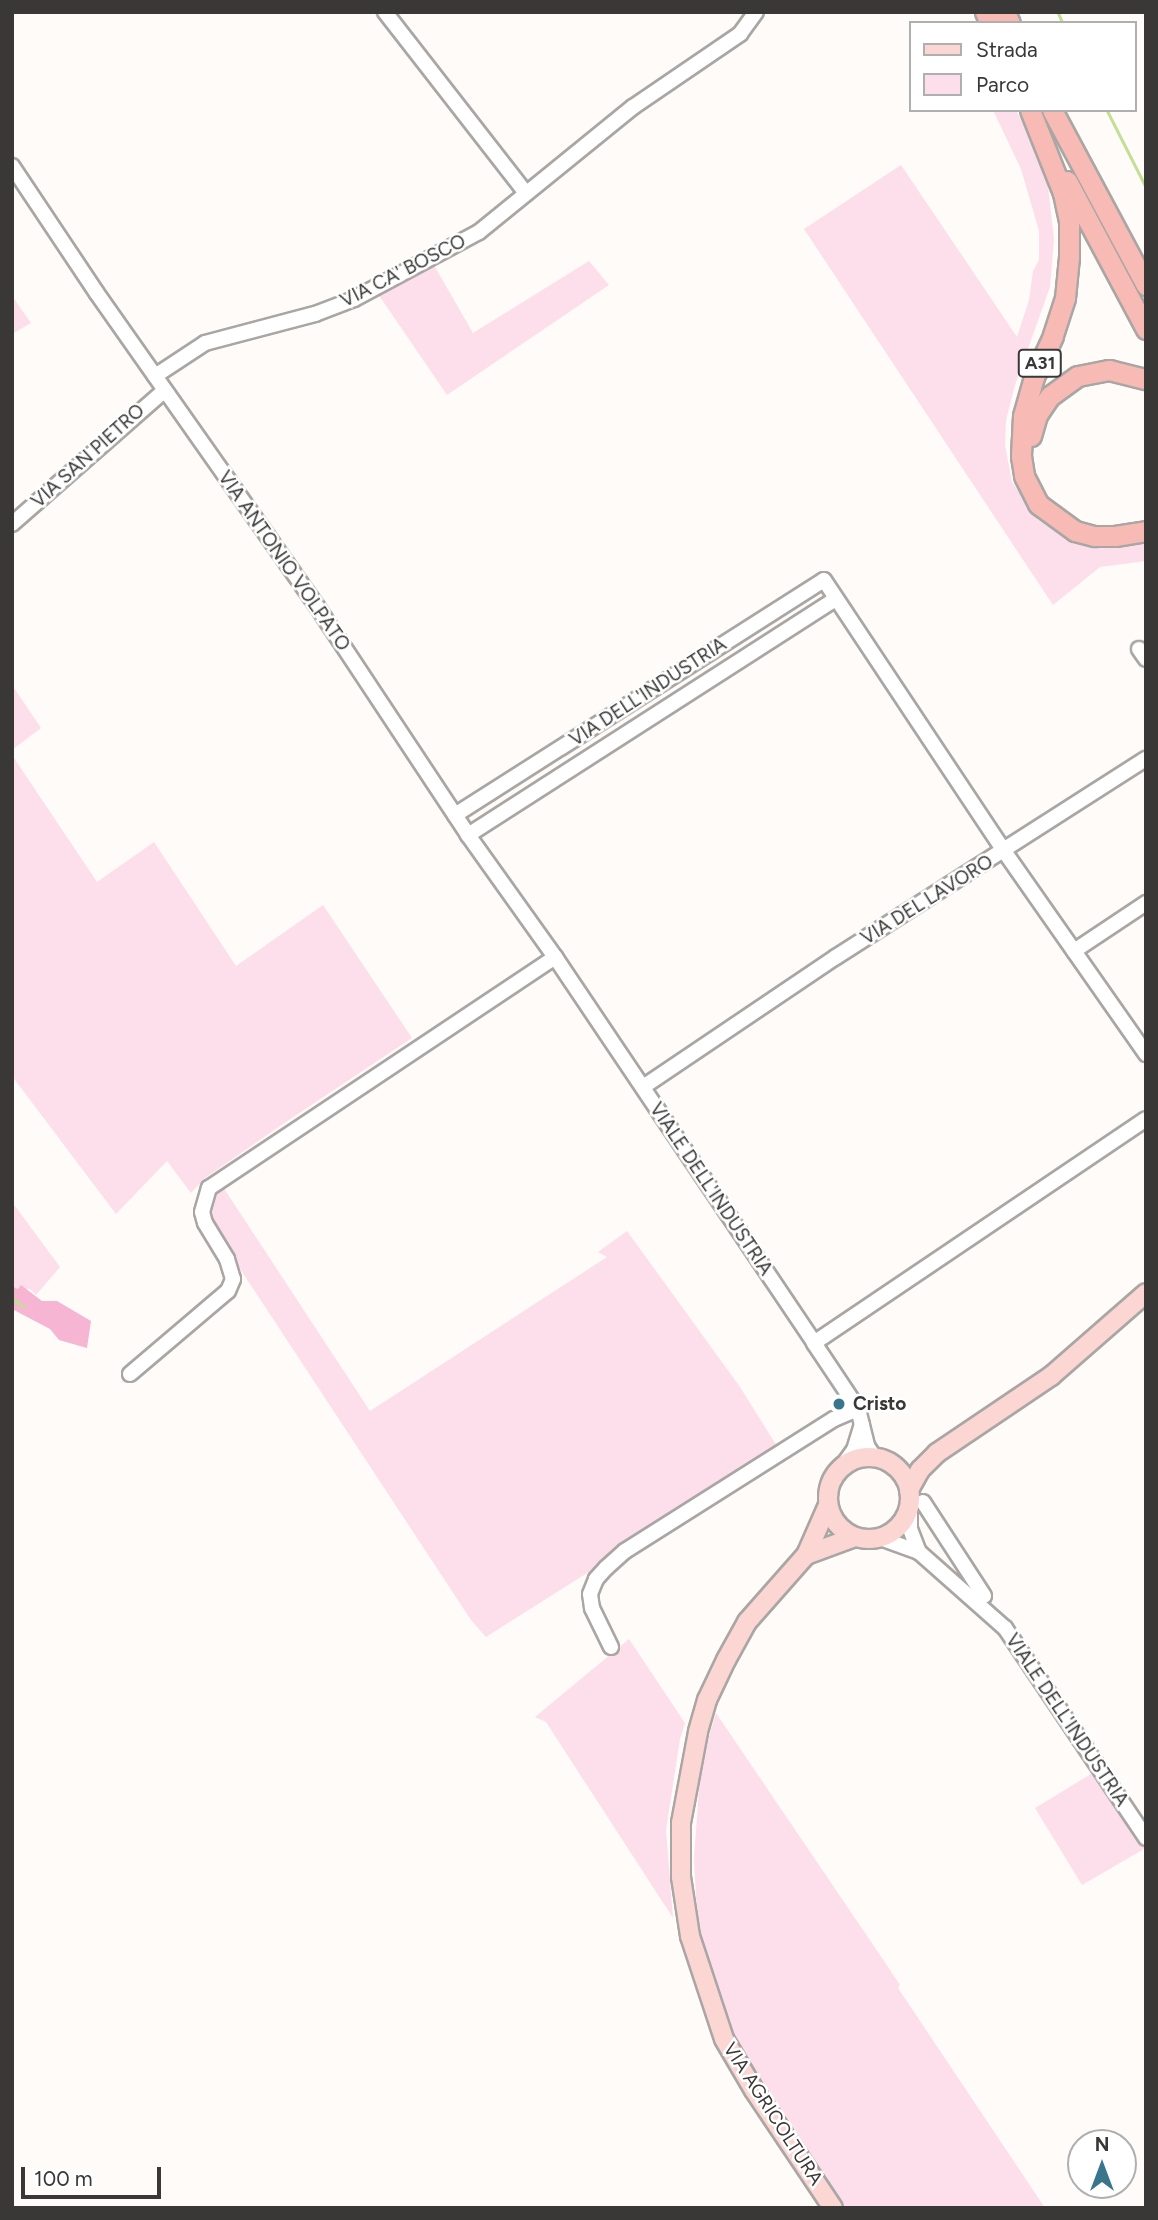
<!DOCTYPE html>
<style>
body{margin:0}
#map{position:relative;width:1158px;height:2220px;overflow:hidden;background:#fefbf8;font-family:Figtree,sans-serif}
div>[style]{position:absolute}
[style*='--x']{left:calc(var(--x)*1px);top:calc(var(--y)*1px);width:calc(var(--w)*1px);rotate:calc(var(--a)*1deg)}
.green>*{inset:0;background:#fcdfeb}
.forest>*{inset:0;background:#f6b5d2}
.stream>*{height:2.5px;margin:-1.25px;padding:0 1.25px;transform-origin:1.25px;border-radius:1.25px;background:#c4df92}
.roads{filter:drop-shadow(2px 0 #a9a6a4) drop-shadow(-2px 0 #a9a6a4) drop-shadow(0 2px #a9a6a4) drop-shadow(0 -2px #a9a6a4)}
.minor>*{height:14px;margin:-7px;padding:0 7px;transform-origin:7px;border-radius:7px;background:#fff}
.major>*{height:18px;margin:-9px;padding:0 9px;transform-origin:9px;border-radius:9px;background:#fbd6d3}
.major>.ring{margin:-9px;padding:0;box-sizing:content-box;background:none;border:18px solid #fbd6d3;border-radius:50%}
.highway>*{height:19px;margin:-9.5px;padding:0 9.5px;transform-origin:9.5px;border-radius:9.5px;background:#f8bab5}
.dots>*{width:19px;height:19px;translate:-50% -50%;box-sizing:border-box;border:4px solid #fff;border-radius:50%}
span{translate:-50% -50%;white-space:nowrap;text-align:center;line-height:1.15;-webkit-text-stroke:5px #fff;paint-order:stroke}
.shield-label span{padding:2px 5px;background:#fff;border:2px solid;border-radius:5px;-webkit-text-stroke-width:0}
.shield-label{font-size:18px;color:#393837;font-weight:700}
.street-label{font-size:19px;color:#393837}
.poi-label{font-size:19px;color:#393837;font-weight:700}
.left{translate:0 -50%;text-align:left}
.frame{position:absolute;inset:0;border:14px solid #393837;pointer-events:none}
.legend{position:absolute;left:909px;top:21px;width:228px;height:91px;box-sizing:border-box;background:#fff;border:2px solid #b0afaf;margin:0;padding:9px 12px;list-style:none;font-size:21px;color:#393837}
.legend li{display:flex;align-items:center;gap:14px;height:35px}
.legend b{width:35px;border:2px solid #b0afaf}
.north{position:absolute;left:1067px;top:2129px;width:70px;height:70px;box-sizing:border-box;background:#fff;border:2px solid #b0afaf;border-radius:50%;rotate:0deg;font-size:19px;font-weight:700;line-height:28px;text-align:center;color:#393837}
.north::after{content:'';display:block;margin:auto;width:24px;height:32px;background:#39768c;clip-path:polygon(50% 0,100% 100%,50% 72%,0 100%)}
.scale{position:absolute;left:21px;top:2167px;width:140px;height:32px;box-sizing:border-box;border:4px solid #393837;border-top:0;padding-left:9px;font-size:21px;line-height:24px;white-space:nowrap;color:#393837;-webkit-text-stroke:5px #fff;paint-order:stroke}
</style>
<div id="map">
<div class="green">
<i style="clip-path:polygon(993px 110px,1016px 110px,1046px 169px,1054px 239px,1050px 287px,1015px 385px,1006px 420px,1005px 445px,1012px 482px,1038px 520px,1065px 538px,1081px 543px,1115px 545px,1146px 538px,1146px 561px,1100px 567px,1053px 605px,804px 229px,901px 165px,1017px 337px,1029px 300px,1033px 271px,1039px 260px,1039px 231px,1021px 169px)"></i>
<i style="clip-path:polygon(431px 260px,473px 333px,589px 261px,609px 285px,447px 395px,376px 291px)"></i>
<i style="clip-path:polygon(12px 296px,31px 323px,12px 334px)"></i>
<i style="clip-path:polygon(12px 685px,41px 728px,12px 750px)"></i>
<i style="clip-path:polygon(12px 755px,97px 882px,154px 842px,236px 966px,323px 905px,412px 1038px,286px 1122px,205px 1178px,191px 1193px,167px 1161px,116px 1214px,12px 1076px)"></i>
<i style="clip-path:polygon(221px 1184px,370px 1411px,607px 1257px,598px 1252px,627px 1231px,740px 1387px,780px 1451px,486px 1637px,471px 1620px,204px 1214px,206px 1196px)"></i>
<i style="clip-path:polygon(12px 1202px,60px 1267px,36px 1295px,30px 1289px,18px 1289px,12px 1286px)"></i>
<i style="clip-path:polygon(629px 1639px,685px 1723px,680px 1739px,666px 1830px,673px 1918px,546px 1722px,535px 1717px)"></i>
<i style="clip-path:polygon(716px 1713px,884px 1961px,900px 1985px,898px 1988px,1045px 2208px,842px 2208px,795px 2129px,737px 2044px,708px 1977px,698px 1936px,694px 1858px,701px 1762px)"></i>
<i style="clip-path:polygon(1091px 1774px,1144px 1849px,1082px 1885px,1035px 1808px)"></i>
</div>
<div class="forest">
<i style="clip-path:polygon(21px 1285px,42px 1301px,57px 1301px,91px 1321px,87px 1348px,59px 1340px,50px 1329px,12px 1309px,12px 1286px,18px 1289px)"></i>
</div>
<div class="stream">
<i style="--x:1058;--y:12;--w:12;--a:66"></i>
<i style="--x:1107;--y:110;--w:86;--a:63.1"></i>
<i style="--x:12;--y:1298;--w:14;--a:36"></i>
</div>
<div class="roads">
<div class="minor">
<i style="--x:385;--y:12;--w:228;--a:52.1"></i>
<i style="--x:12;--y:166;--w:151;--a:56.3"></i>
<i style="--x:96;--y:292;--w:386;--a:54.9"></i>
<i style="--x:318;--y:608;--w:272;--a:56.5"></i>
<i style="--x:468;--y:835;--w:150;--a:54.5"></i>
<i style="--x:555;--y:957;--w:465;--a:56.1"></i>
<i style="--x:814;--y:1343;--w:79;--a:56.3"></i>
<i style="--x:858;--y:1409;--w:38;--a:76"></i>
<i style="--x:867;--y:1446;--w:14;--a:56"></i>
<i style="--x:155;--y:376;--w:60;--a:-33.4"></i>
<i style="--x:205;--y:343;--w:114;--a:-14.8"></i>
<i style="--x:315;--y:314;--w:42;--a:-21"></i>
<i style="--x:354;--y:299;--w:142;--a:-28.2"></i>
<i style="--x:479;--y:232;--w:198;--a:-39.1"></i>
<i style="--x:633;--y:107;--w:130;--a:-34.3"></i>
<i style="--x:740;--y:34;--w:27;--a:-54"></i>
<i style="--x:12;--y:524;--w:203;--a:-41.2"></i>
<i style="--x:1139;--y:649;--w:12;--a:55"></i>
<i style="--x:455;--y:815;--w:437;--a:-32.5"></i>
<i style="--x:824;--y:580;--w:325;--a:56.4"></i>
<i style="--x:1004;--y:851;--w:248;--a:55"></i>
<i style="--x:468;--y:835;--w:436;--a:-32.7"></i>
<i style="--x:1074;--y:951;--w:87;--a:-33.7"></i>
<i style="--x:643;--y:1087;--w:233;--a:-34"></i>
<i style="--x:836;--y:957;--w:368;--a:-32.6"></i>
<i style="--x:814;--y:1343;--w:400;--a:-34"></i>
<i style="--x:130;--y:1374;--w:128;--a:-40.3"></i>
<i style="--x:228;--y:1291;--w:13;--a:-67"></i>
<i style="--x:233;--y:1279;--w:21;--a:-107"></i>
<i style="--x:227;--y:1259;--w:42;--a:-121.4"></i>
<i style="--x:205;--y:1223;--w:11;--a:-105"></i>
<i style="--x:202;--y:1212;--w:25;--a:-74"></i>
<i style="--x:209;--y:1188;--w:416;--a:-33.7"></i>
<i style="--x:835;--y:1476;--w:32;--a:-54"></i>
<i style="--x:854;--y:1450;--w:27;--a:-73"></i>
<i style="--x:923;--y:1502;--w:112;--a:57"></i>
<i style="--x:910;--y:1505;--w:24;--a:90"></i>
<i style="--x:910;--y:1529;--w:25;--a:69"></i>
<i style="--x:880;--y:1538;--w:41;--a:19.7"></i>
<i style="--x:919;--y:1552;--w:115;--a:41.5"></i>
<i style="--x:1005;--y:1628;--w:253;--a:56.1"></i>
<i style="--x:611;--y:1647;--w:43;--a:-116"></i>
<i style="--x:592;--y:1608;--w:14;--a:-98"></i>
<i style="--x:590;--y:1594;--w:16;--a:-68"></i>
<i style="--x:596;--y:1579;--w:15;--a:-48"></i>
<i style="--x:606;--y:1568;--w:25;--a:-42"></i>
<i style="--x:625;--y:1551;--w:247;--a:-32.3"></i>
<i style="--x:834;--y:1419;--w:26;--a:-23"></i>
</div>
<div class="major">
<i class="ring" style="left:828px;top:1457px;width:64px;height:64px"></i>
<i style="--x:909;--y:1490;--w:23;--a:-61"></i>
<i style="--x:920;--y:1470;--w:24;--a:-45"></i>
<i style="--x:937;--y:1453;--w:138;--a:-34"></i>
<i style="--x:1051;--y:1376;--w:126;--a:-41.1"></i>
<i style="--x:828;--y:1505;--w:55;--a:113.7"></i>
<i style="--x:806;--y:1555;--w:89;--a:131.4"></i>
<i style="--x:747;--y:1622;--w:43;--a:118.9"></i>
<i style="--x:726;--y:1660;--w:44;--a:115.4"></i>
<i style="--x:707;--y:1700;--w:33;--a:106"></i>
<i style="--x:698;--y:1732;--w:93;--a:100.6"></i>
<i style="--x:681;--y:1823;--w:54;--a:90"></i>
<i style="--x:681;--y:1877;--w:60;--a:81.3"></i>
<i style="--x:690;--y:1936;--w:108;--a:71.7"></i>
<i style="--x:724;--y:2039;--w:59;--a:59.5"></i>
<i style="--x:754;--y:2090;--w:142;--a:56.2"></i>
<i style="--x:806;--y:1555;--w:52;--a:-20.2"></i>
</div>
<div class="highway">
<i style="--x:985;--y:12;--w:12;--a:66"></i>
<i style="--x:1005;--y:12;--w:12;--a:66"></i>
<i style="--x:1030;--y:110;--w:89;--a:68.3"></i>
<i style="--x:1063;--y:193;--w:30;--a:78"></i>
<i style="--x:1069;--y:222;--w:35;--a:90"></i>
<i style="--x:1069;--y:257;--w:41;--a:95.6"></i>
<i style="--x:1065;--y:298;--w:40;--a:108"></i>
<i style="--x:1053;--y:336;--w:45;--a:114.9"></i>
<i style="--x:1034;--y:377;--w:41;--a:105.8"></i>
<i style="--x:1023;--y:416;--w:40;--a:92.9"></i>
<i style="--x:1021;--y:456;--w:20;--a:81"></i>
<i style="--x:1024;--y:476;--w:31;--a:63"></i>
<i style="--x:1038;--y:504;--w:46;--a:36.1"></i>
<i style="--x:1075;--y:531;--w:20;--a:15"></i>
<i style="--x:1094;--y:536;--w:21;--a:0"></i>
<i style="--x:1115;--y:536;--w:31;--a:-9"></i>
<i style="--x:1052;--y:110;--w:199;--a:61.8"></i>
<i style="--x:1067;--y:181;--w:168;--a:61.9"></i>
<i style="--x:1031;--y:436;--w:22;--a:-74"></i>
<i style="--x:1037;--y:415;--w:23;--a:-56"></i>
<i style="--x:1050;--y:396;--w:34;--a:-36"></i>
<i style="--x:1078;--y:376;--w:32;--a:-11"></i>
<i style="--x:1109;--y:370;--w:38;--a:14"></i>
</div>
</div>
<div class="dots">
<i style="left:839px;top:1404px;background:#39768c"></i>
</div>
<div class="shield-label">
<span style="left:1040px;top:363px">A31</span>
</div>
<div class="street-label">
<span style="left:403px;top:271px;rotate:-27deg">VIA CA' BOSCO</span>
<span style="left:88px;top:456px;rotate:-42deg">VIA SAN PIETRO</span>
<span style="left:284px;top:561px;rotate:55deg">VIA ANTONIO VOLPATO</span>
<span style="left:648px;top:692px;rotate:-33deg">VIA DELL'INDUSTRIA</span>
<span style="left:927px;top:900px;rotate:-32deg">VIA DEL LAVORO</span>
<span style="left:711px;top:1189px;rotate:56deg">VIALE DELL'INDUSTRIA</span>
<span style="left:1067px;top:1720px;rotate:56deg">VIALE DELL'INDUSTRIA</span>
<span style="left:773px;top:2114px;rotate:57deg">VIA AGRICOLTURA</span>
</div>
<div class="poi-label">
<span class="left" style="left:853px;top:1404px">Cristo</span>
</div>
<div class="frame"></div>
<ul class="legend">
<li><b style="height:9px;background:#fbd6d3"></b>Strada</li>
<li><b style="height:19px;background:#fcdfeb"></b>Parco</li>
</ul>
<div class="north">N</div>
<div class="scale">100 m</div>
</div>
